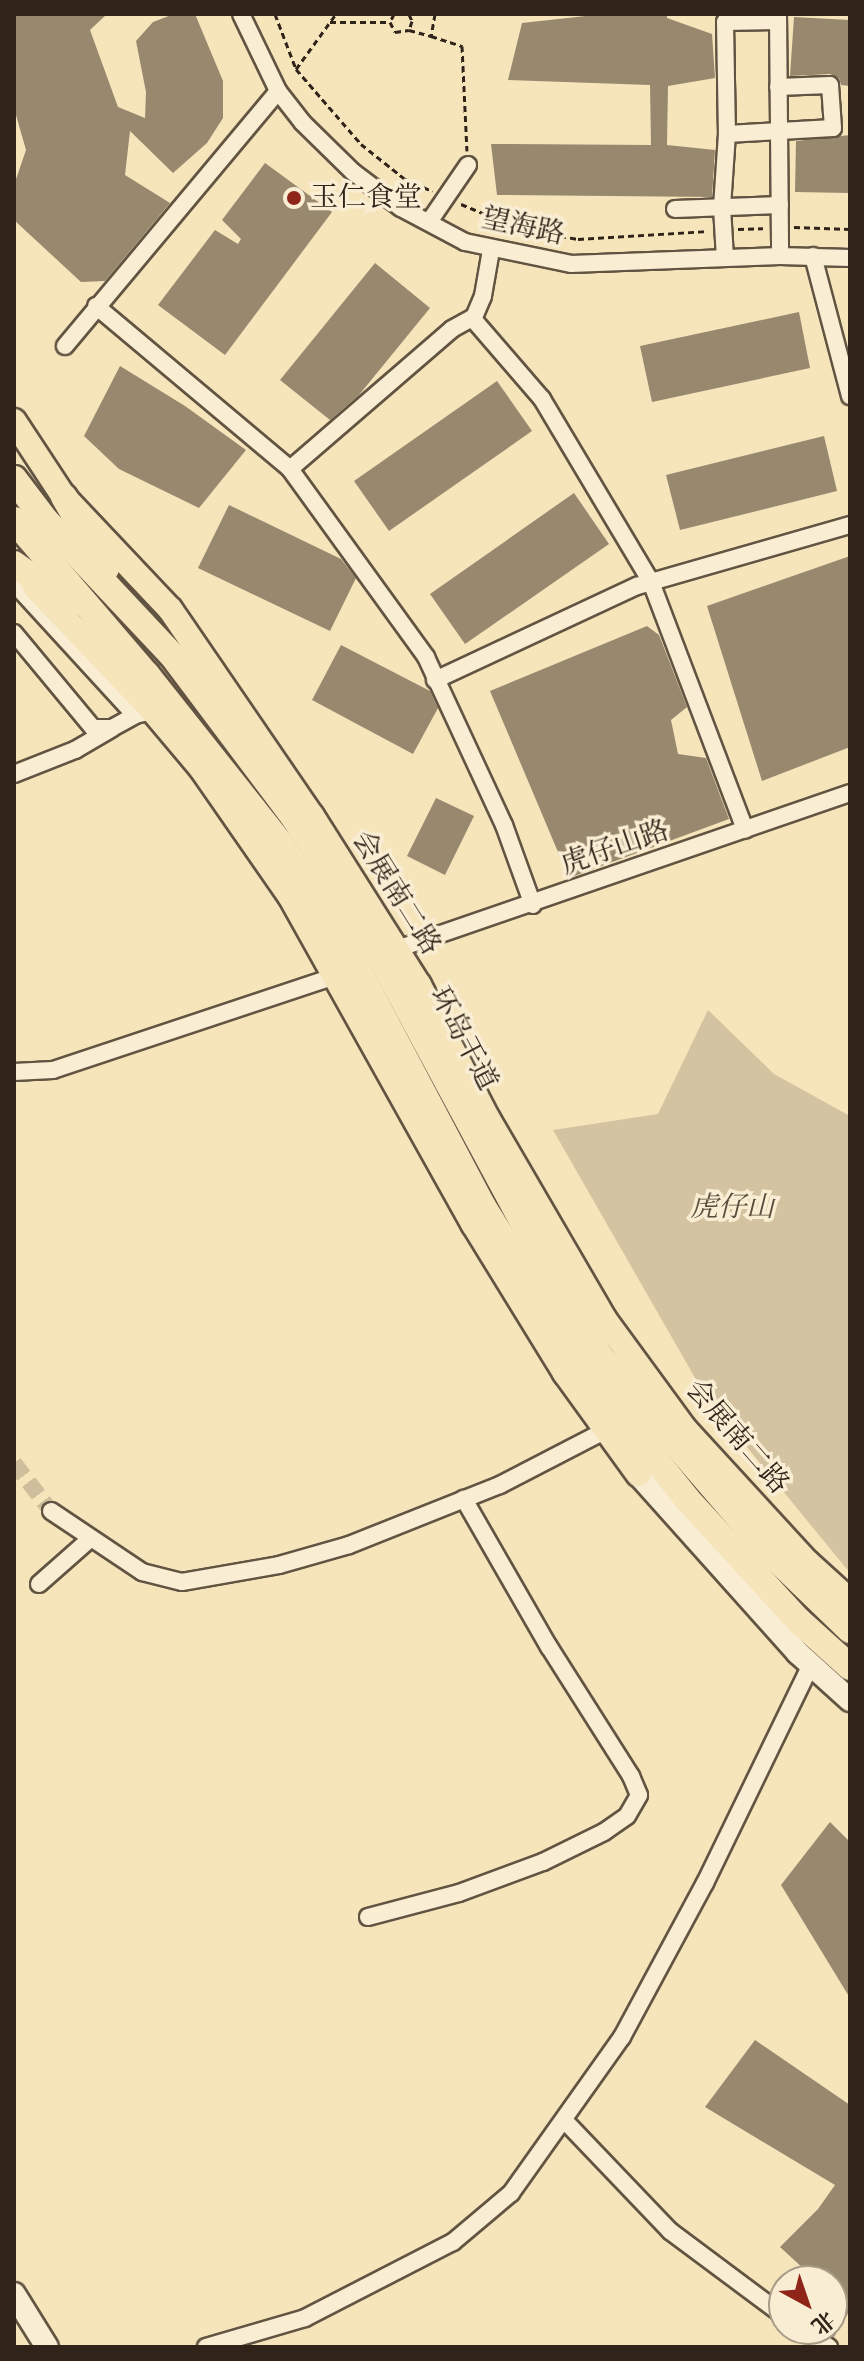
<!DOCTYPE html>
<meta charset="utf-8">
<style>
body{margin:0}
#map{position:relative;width:864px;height:2361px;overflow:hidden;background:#f6e4bb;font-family:"Libre Bodoni","Noto Serif SC",serif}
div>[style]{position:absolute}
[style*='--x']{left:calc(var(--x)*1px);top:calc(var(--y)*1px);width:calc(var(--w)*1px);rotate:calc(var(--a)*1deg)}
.green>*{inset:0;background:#d4c3a0}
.building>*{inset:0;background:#97886e}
.minor-tunnel>*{height:16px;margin-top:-8px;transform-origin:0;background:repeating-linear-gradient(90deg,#cebe9b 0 16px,transparent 0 24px)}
.path>*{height:3px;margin-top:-1.5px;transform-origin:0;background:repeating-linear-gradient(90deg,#30241a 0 6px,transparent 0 10px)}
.roads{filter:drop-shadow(2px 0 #625442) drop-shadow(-2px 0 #625442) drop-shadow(0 2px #625442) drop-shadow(0 -2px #625442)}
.minor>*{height:16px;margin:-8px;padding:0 8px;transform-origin:8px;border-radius:8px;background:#f9edd3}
.secondary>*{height:22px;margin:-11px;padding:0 11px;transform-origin:11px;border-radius:11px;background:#f9edd3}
.primary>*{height:24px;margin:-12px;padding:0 12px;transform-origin:12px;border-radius:12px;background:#f6e4bb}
.trunk>*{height:26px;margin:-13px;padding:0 13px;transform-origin:13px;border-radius:13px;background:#f6e4bb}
.dots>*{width:22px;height:22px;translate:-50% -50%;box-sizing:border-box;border:4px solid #f9edd3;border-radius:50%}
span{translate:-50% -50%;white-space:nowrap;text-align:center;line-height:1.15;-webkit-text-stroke:7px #f9edd3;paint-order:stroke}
.poi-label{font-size:28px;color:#30241a}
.left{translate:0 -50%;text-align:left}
.street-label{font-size:28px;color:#30241a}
.park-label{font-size:28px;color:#594c3c;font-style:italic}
.frame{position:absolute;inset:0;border:16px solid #30241a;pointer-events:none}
.north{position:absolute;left:768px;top:2265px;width:80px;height:80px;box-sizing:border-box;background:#f9edd3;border:2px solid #a99d89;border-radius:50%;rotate:140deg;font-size:22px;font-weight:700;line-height:32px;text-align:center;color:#30241a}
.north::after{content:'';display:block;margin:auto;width:28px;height:36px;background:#8f2418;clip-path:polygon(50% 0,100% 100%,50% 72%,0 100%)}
</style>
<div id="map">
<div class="green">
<i style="clip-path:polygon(708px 1010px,774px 1074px,850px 1116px,850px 1573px,706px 1397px,553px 1130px,658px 1114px)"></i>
</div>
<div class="building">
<i style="clip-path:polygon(14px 14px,107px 14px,90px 30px,118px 107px,145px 118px,146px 92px,136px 41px,153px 22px,174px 14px,195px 14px,223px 81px,223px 118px,207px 143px,173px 173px,130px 131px,125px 175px,170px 203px,105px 281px,81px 282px,14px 220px,14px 185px,26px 150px,14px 108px)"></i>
<i style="clip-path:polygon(604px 14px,667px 14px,667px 18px,712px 34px,715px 78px,668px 86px,667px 145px,715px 150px,712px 197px,497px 195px,491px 144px,651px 145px,650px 85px,508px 80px,522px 23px)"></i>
<i style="clip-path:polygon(794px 17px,850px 20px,850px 86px,841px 85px,839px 78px,830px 74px,790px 76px)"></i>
<i style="clip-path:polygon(850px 135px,850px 193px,795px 192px,796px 141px)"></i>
<i style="clip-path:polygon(265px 163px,332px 212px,225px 355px,158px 305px,215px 230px,238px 244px,241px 239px,222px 220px)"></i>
<i style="clip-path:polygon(375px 263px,430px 308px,359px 395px,330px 420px,280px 380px)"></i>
<i style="clip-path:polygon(799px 312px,810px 368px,652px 402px,640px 346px)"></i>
<i style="clip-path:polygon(120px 366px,185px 406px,246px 450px,199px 508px,119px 469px,84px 436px)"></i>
<i style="clip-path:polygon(497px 381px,532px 431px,389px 531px,354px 481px)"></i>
<i style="clip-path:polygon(824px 436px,837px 491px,680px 530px,666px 475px)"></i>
<i style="clip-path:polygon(574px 493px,609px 544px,465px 644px,430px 594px)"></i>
<i style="clip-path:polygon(229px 505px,341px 559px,356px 578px,330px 631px,198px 568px)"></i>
<i style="clip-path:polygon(850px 556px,850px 747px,762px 781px,707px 606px)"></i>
<i style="clip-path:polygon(647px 626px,659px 635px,687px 707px,671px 720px,678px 754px,706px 758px,729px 819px,569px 878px,490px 691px)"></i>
<i style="clip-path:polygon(341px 645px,430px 691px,438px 708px,413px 754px,312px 700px)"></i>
<i style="clip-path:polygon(436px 798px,474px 816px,445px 875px,407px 856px)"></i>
<i style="clip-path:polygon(830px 1822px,850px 1842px,850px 1998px,781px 1885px)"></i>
<i style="clip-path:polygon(755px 2040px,850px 2105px,850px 2310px,834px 2337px,822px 2329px,832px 2329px,832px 2281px,817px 2281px,780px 2247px,818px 2209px,835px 2185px,705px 2107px)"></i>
</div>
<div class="minor-tunnel">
<i style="--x:14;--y:1463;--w:61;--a:52.4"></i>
</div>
<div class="path">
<i style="--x:275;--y:14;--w:59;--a:69.1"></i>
<i style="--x:296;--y:69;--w:68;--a:-54"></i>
<i style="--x:394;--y:14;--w:9;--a:117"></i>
<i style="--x:390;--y:22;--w:11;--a:63"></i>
<i style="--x:395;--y:32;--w:14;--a:-8"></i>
<i style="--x:409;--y:30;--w:23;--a:15"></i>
<i style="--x:409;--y:14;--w:8;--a:67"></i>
<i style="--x:412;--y:21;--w:9;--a:108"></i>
<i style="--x:435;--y:14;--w:22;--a:100"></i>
<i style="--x:431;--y:36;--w:33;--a:18"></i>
<i style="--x:462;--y:46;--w:105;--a:87.3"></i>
<i style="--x:330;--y:22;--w:60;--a:0"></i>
<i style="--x:296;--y:69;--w:99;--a:49.1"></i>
<i style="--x:361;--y:144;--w:56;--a:38.5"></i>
<i style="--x:405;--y:179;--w:30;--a:24"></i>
<i style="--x:461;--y:204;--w:65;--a:22.6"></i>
<i style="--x:521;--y:229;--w:58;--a:10"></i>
<i style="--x:578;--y:239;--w:129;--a:-3.5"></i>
<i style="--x:794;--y:227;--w:56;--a:2"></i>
<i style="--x:738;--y:229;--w:25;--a:-2"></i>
</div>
<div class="roads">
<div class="minor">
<i style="--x:241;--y:14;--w:85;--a:64.3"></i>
<i style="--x:278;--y:91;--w:39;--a:52"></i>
<i style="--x:302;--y:122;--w:71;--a:44.4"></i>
<i style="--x:353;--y:172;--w:60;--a:36.9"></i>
<i style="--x:401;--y:208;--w:72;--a:28"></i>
<i style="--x:465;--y:242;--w:108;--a:11.7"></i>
<i style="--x:571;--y:264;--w:209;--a:-2.2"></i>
<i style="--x:780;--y:256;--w:70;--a:1.6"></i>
<i style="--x:778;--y:14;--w:242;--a:89.5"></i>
<i style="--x:776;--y:21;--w:51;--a:178.9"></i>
<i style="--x:725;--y:22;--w:112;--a:89"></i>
<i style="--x:727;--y:134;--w:106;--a:-3.2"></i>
<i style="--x:833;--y:128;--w:43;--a:-94"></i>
<i style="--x:830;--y:85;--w:52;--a:177.8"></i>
<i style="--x:675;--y:209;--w:105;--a:-2.2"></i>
<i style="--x:429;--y:222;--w:69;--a:-55.6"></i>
<i style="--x:491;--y:250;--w:47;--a:99.9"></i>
<i style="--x:483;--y:296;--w:25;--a:113"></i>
<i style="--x:473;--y:319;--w:106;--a:49.2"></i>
<i style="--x:542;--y:399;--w:213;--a:59.2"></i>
<i style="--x:651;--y:582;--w:265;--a:69.2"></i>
<i style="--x:813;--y:256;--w:145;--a:75.2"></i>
<i style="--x:725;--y:258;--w:51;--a:-93.4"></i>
<i style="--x:722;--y:207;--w:73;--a:-86.1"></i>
<i style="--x:96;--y:306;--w:253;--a:40"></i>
<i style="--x:290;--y:469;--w:214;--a:-40.8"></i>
<i style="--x:452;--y:329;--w:25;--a:-29"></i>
<i style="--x:65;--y:346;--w:332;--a:-50.1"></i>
<i style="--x:290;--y:469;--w:232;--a:54.1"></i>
<i style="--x:426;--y:657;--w:185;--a:65.1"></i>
<i style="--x:504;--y:825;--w:85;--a:70.1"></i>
<i style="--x:14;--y:583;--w:179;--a:47.5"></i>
<i style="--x:135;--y:715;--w:18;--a:-13"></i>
<i style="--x:14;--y:633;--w:124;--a:50.3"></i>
<i style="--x:93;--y:728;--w:19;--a:0"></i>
<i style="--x:112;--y:728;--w:26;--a:-29"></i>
<i style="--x:435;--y:680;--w:223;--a:-25"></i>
<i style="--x:637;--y:586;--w:222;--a:-16"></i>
<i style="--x:14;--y:774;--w:66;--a:-21.5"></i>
<i style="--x:75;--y:750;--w:42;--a:-30.3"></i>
<i style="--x:397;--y:949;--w:479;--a:-19"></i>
<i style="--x:14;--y:1072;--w:39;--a:-3"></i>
<i style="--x:53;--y:1070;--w:297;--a:-18.4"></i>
<i style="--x:51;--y:1511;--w:110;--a:33.8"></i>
<i style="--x:142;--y:1572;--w:41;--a:14"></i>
<i style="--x:182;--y:1582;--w:98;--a:-9.9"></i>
<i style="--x:279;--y:1565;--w:73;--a:-15.9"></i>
<i style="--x:349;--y:1545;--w:162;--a:-21.7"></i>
<i style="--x:500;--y:1485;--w:126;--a:-27.4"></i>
<i style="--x:39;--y:1584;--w:68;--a:-41.4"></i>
<i style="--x:368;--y:1917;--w:94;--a:-14.8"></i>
<i style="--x:459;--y:1893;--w:90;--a:-20.3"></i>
<i style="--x:543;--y:1862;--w:68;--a:-26.2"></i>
<i style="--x:604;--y:1832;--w:28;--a:-35"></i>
<i style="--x:627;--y:1816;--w:24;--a:-60"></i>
<i style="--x:639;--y:1795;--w:21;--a:-113"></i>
<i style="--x:631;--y:1776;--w:153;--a:-122.4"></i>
<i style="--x:549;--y:1647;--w:171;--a:-119.9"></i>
<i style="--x:565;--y:2121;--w:152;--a:46.3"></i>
<i style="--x:670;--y:2231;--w:142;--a:36.7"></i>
<i style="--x:803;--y:2329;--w:32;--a:35"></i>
<i style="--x:206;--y:2347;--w:103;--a:-16.3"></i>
<i style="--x:305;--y:2318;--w:166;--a:-27.2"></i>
<i style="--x:453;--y:2242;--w:76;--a:-40.2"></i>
<i style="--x:511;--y:2193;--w:191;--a:-54.6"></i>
<i style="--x:622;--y:2037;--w:175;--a:-61.7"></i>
<i style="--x:705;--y:1883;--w:242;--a:-64.1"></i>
</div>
<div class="secondary">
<i style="--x:638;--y:1474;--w:240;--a:48.2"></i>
<i style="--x:798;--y:1653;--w:70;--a:42.1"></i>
<i style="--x:14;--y:2294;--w:62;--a:58.1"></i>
</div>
<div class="primary">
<i style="--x:14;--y:421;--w:91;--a:56.7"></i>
<i style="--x:64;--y:497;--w:154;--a:46.6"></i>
<i style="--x:170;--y:609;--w:251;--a:55.6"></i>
<i style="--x:312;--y:816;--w:200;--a:57.7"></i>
<i style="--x:419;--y:985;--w:151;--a:62.8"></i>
<i style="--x:488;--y:1119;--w:233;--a:59.8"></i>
<i style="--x:605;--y:1320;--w:134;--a:53.8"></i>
<i style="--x:684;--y:1428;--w:182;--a:47.5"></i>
<i style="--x:807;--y:1562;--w:58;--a:42.2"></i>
<i style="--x:35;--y:587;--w:171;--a:46.4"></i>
<i style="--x:153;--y:711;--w:75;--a:49.9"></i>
<i style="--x:201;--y:768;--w:156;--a:55.2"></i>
<i style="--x:290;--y:896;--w:377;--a:60.8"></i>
<i style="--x:474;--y:1225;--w:174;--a:58.4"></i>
<i style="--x:565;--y:1373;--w:125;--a:54.1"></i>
</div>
<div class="trunk">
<i style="--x:14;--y:479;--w:53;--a:52.7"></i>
<i style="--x:46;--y:521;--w:184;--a:46.8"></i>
<i style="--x:172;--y:655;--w:205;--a:53.1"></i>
<i style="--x:295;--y:819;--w:113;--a:56.9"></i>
<i style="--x:357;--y:914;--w:399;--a:61.7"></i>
<i style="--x:546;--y:1265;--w:106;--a:59.3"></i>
<i style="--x:600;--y:1356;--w:253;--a:49.3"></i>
<i style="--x:765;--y:1548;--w:118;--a:44"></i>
<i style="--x:64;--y:497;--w:83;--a:59.7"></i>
<i style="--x:14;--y:520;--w:204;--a:49.4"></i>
<i style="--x:147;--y:675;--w:214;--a:51.6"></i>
<i style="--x:280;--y:843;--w:100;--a:56.5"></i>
<i style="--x:335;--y:926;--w:315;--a:62.2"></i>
<i style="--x:482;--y:1205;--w:148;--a:58.2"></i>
<i style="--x:560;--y:1331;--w:110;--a:54.3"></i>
<i style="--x:624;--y:1420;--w:101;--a:51.4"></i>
<i style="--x:687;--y:1499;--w:164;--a:47.5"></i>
<i style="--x:798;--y:1620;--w:70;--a:42.1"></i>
<i style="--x:14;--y:564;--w:69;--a:35.5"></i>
</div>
</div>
<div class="dots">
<i style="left:294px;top:198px;background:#8f2418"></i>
</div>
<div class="poi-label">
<span class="left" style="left:310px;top:198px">玉仁食堂</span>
</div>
<div class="street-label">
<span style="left:523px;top:227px;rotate:12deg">望海路</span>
<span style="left:615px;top:848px;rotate:-19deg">虎仔山路</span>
<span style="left:396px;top:893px;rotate:58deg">会展南二路</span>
<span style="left:463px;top:1039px;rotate:62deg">环岛干道</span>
<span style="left:737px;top:1437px;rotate:49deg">会展南二路</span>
</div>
<div class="park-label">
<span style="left:732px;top:1208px">虎仔山</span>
</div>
<div class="frame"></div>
<div class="north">北</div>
</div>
